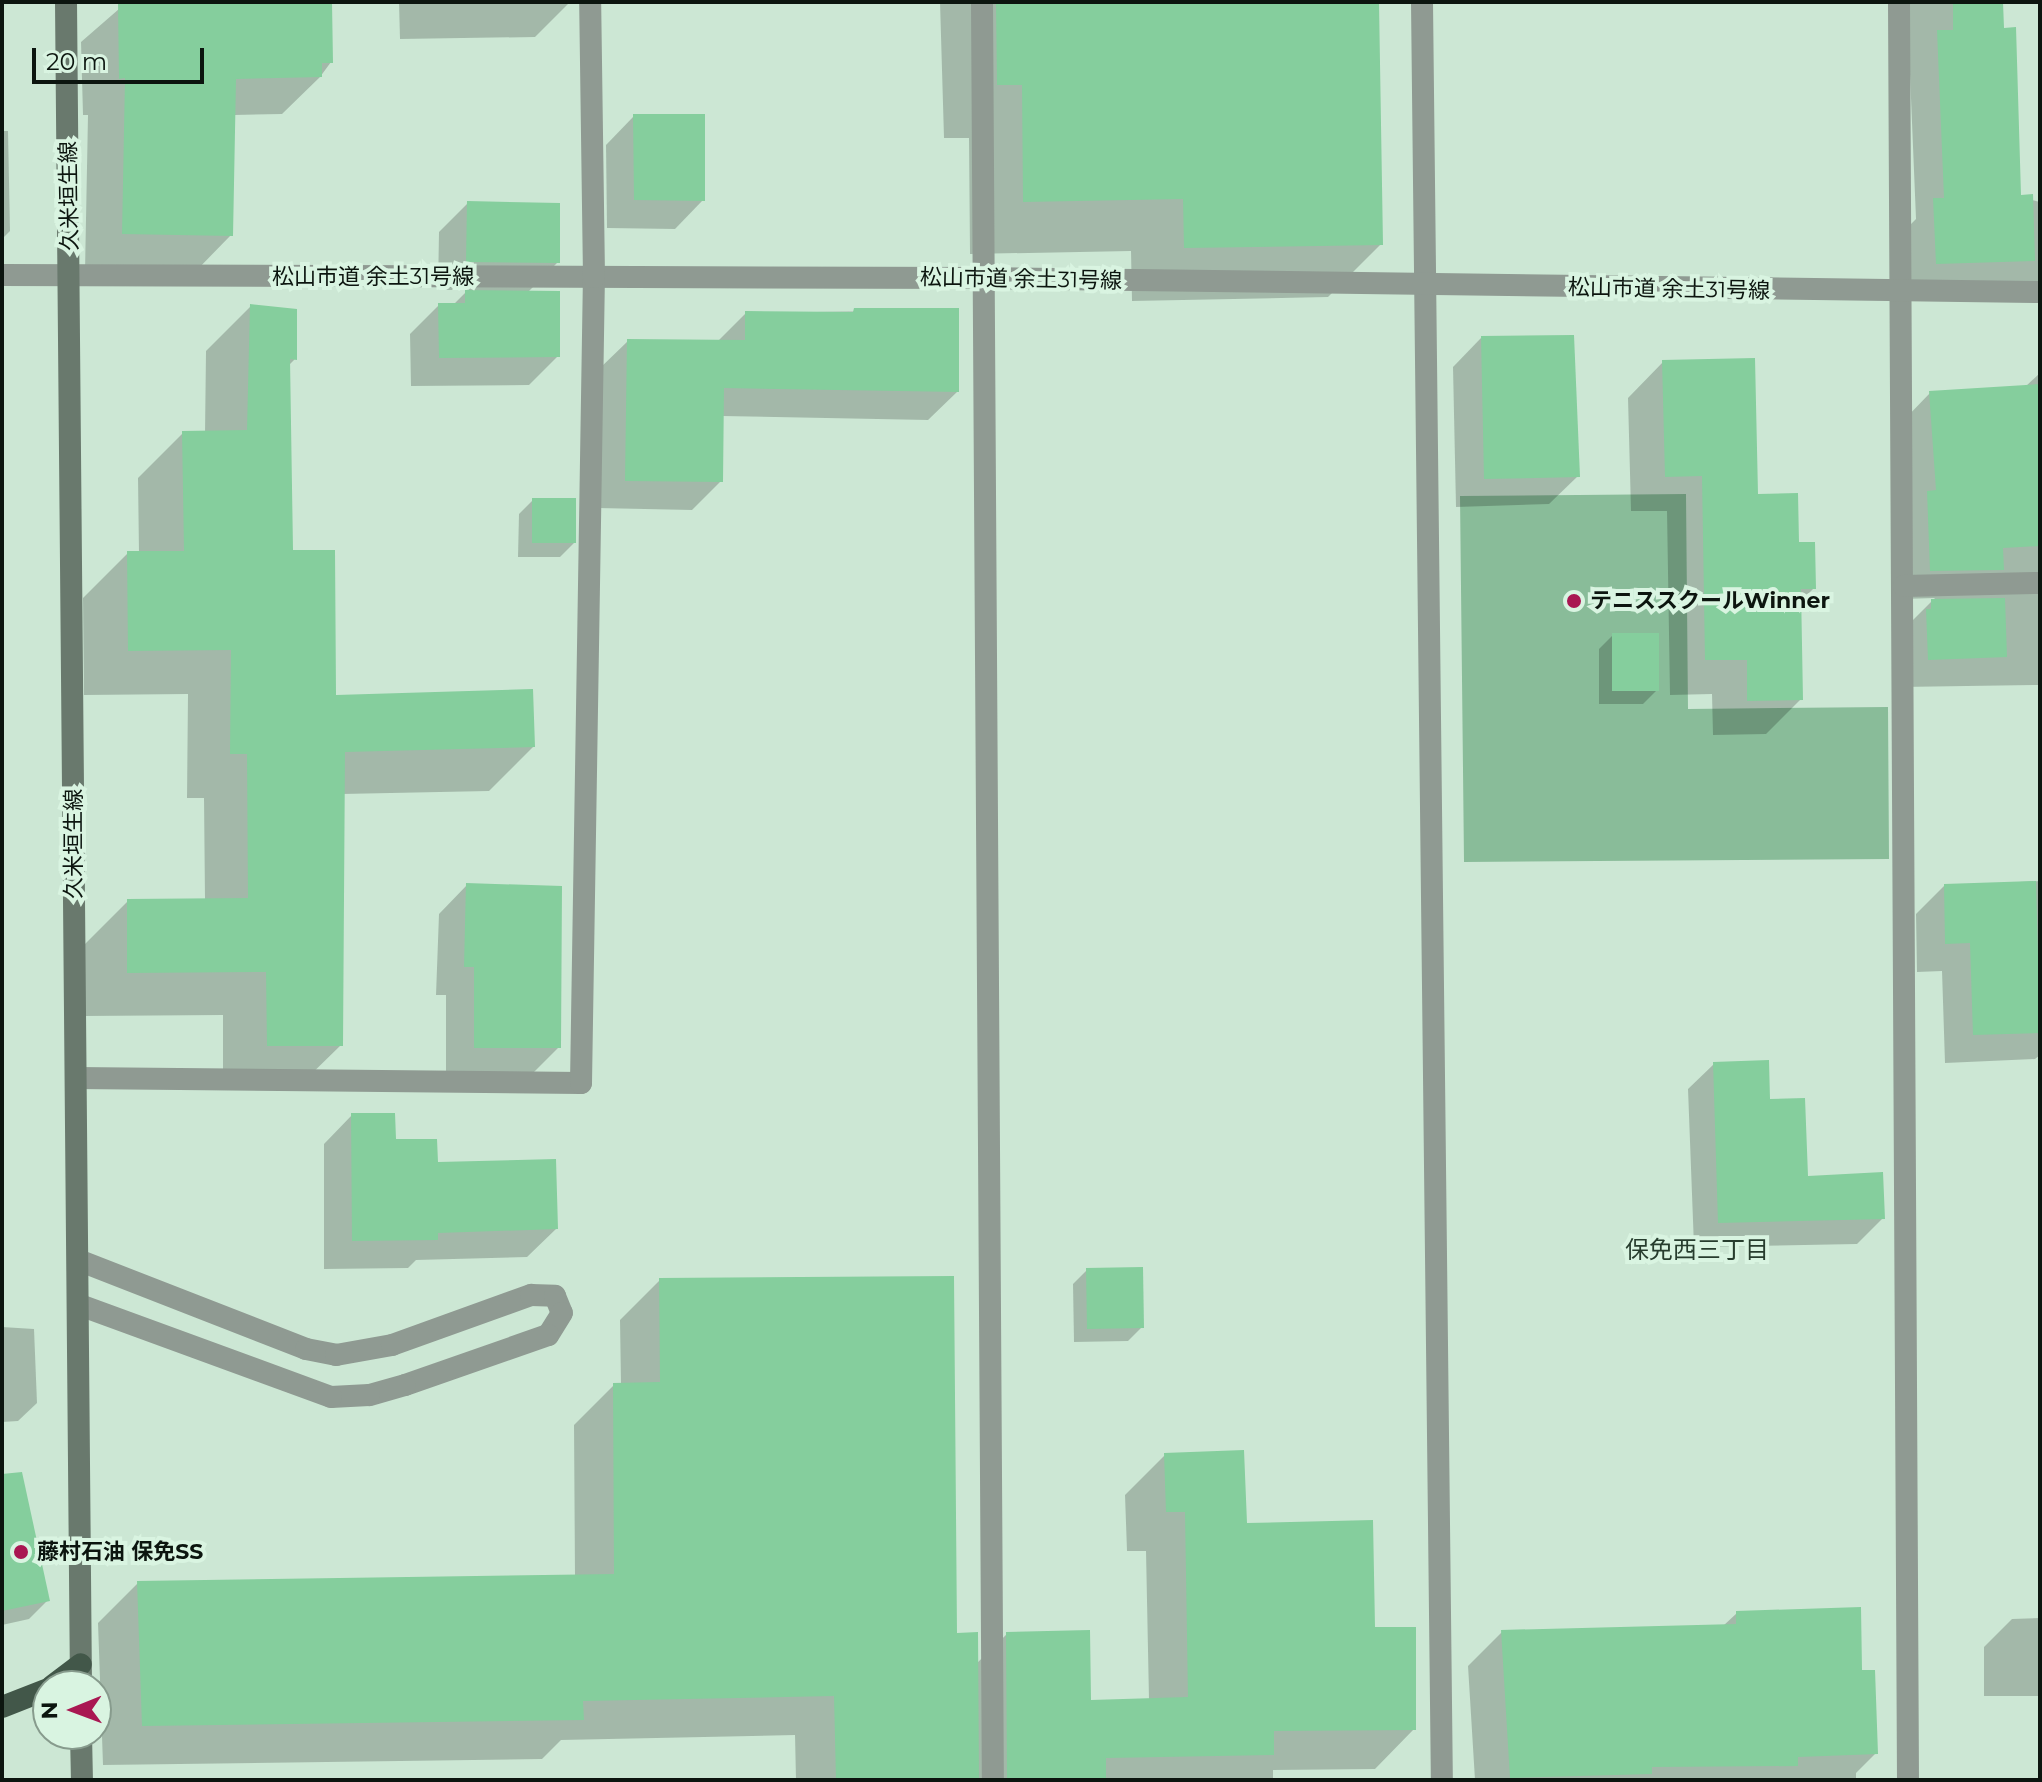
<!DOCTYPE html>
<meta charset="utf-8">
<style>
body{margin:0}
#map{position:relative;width:2042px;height:1782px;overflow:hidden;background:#cce7d4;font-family:Montserrat,"Noto Sans JP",sans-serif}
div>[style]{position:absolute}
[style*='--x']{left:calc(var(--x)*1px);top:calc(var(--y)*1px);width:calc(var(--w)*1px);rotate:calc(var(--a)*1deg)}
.green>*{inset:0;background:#89bc99}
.shadow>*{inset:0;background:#0003}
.building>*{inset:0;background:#85ce9d}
.service>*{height:22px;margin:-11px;padding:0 11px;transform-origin:11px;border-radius:11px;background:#8f9a92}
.minor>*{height:22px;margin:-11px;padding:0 11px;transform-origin:11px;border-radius:11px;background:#8f9a92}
.secondary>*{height:22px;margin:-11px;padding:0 11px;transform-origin:11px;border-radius:11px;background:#69796d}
.trunk>*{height:22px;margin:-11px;padding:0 11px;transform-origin:11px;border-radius:11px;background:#425749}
.dots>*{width:22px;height:22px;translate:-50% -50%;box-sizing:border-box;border:4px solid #d9f4e1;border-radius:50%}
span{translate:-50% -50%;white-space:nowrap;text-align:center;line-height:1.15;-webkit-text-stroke:8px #d9f4e1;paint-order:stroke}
.street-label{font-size:22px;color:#0c150f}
.poi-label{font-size:22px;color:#0c150f;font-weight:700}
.left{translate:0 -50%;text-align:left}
.neighbourhood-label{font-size:24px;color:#273d2e}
.frame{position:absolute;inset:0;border:4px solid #0c150f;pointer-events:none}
.north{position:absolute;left:32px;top:1670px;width:80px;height:80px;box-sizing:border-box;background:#d9f4e1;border:2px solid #879b8d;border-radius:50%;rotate:269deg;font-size:22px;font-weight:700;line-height:32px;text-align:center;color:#0c150f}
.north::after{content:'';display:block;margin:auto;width:28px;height:36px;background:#a91752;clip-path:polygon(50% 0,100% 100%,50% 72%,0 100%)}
.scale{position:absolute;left:32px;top:48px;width:172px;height:36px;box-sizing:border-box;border:4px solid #0c150f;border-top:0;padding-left:10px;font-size:24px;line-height:28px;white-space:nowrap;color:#0c150f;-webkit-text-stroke:6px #d9f4e1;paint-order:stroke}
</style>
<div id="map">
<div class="green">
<i style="clip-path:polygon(1686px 494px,1688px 709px,1888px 707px,1889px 859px,1464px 862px,1460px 496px)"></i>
</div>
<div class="shadow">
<i style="clip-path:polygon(127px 2px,330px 2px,331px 62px,320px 77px,282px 114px,234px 115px,231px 235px,194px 273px,85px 271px,88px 115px,83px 115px,81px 42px)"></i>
<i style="clip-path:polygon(399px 2px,570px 2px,535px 37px,400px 39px)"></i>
<i style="clip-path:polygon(940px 2px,1377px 2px,1381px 244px,1328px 297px,1132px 301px,1131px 251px,970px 254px,969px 138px,944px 138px)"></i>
<i style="clip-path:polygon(1907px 2px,2001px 2px,2019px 197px,2040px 202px,2040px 284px,1908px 292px,1906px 229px,1916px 219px)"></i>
<i style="clip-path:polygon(634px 116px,703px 200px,675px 229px,607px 228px,606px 145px)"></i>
<i style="clip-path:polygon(2px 131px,8px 131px,10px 231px,2px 239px)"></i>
<i style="clip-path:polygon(468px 203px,558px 262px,527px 293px,558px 356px,529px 385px,411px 386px,410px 334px,439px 305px,453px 305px,468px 290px,438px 290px,439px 232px)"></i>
<i style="clip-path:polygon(251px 306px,295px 310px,295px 359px,288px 366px,291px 552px,334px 697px,533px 747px,489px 791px,342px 794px,341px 1045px,296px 1089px,223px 1090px,223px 1015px,84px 1016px,84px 945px,128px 901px,205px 900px,204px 798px,187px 798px,188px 694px,84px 695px,83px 598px,128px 553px,139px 553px,138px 478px,183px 433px,205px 433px,206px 351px)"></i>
<i style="clip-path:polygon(957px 310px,957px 392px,928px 420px,722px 416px,721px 481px,692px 510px,597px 508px,599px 369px,628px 341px,717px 342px,746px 313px)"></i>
<i style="clip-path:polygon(1481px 338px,1578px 476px,1549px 504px,1456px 507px,1453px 367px)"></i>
<i style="clip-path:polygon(1663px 362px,1756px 496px,1797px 544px,1814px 588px,1800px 602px,1801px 699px,1766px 734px,1713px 735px,1712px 694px,1670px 695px,1667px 511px,1631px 511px,1628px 398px)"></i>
<i style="clip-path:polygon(2040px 373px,2040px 685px,1900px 687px,1903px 630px,1935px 598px,1902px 599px,1902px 422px,1930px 393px,2025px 387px)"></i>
<i style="clip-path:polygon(533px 500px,574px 543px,560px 557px,518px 557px,519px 514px)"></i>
<i style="clip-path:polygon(1613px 635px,1657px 690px,1643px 704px,1599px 704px,1599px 649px)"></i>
<i style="clip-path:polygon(2040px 881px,2040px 1055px,2035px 1059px,1945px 1063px,1942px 971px,1917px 972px,1916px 914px,1944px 886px)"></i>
<i style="clip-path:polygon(467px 885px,559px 1047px,531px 1075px,446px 1075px,446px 995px,436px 995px,439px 914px)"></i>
<i style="clip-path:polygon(1714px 1064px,1769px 1101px,1806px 1178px,1883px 1218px,1857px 1244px,1694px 1247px,1688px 1089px)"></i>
<i style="clip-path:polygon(352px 1115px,394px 1141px,556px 1229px,527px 1257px,416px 1260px,408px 1268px,324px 1269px,324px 1144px)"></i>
<i style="clip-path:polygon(1087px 1270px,1142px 1327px,1128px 1341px,1074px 1342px,1073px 1284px)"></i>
<i style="clip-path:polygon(660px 1280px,976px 1664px,1007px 1634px,1089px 1702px,1149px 1700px,1146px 1551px,1127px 1551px,1125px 1495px,1165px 1455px,1373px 1629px,1414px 1729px,1375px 1769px,1273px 1770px,1273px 1780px,796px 1780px,795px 1735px,561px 1740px,542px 1759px,103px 1765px,98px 1623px,138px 1583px,575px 1577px,574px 1425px,614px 1385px,621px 1385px,620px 1320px)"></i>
<i style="clip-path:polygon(2px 1327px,34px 1329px,37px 1403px,18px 1421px,2px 1422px)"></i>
<i style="clip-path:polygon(2px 1505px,48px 1600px,29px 1619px,2px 1625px)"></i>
<i style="clip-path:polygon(1737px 1613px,1860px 1672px,1876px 1753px,1856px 1773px,1856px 1780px,1475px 1780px,1468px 1666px,1502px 1632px,1723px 1626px)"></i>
<i style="clip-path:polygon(2040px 1618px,2040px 1696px,1984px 1696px,1984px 1647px,2012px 1619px)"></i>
</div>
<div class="building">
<i style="clip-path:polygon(118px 2px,332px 2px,333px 63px,322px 63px,322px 77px,236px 79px,233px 236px,122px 234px,125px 78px,119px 79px)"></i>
<i style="clip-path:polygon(996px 2px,1379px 2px,1383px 245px,1184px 248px,1183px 199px,1023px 202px,1022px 85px,997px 85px)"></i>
<i style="clip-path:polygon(1953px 2px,2003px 2px,2004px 28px,2016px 27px,2021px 195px,2033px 194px,2035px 261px,1936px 264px,1933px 198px,1944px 198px,1937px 30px,1953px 30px)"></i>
<i style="clip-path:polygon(633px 114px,705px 114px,705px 201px,634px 200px)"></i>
<i style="clip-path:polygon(467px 201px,560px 203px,560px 263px,466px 262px)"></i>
<i style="clip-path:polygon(465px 290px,560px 291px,560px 357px,439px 358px,438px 303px,465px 303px)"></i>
<i style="clip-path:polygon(250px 304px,297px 309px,297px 360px,290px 359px,293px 550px,335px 550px,336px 695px,533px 689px,535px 747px,345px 752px,343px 1046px,267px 1046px,266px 972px,127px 973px,127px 899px,248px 898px,247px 754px,230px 754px,231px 650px,128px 651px,127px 551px,184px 551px,182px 431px,247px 430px)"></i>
<i style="clip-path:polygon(854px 308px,959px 308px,959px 392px,724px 388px,723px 482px,625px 481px,627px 339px,745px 340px,745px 311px,853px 312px)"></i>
<i style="clip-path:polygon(1574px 335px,1580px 477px,1484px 479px,1481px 336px)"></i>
<i style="clip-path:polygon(1755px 358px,1758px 494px,1798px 493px,1799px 542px,1815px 542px,1816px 589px,1801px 589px,1803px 700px,1747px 701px,1747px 660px,1705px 660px,1702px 476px,1665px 477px,1662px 360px)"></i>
<i style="clip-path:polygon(2040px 384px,2040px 546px,2003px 548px,2004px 570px,1930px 571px,1927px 491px,1936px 490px,1929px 391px)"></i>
<i style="clip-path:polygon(532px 498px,576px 498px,576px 543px,532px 543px)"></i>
<i style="clip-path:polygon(2005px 598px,2007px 657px,1928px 660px,1926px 609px,1931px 609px,1931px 599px)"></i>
<i style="clip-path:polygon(1612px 633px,1659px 633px,1659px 691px,1612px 691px)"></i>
<i style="clip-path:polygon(2036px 881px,2040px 1033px,1973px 1035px,1970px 943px,1945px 944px,1944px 884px)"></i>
<i style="clip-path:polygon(466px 883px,562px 886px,561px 1048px,474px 1048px,474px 967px,464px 967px)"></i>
<i style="clip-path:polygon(1769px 1060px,1770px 1099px,1805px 1098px,1808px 1176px,1883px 1172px,1885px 1219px,1718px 1223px,1713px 1062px)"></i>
<i style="clip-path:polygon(351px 1113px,395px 1113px,396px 1139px,437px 1139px,438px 1162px,556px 1159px,558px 1229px,438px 1233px,438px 1240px,352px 1241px)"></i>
<i style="clip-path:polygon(1143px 1267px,1144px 1328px,1087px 1329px,1086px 1268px)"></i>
<i style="clip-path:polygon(954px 1276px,957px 1633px,978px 1632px,979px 1780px,836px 1780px,834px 1696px,583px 1701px,584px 1720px,142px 1726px,137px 1581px,614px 1574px,613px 1383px,660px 1382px,659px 1278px)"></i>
<i style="clip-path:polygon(1244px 1450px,1247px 1523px,1373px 1520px,1375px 1627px,1416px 1627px,1416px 1730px,1274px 1731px,1274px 1755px,1106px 1758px,1106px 1780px,1007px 1780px,1006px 1632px,1090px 1630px,1091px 1700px,1188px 1697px,1185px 1512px,1166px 1512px,1164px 1453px)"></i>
<i style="clip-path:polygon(22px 1472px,50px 1601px,2px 1611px,2px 1474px)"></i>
<i style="clip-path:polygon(1861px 1607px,1862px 1670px,1875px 1670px,1878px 1754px,1798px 1757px,1798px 1766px,1652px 1767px,1652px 1774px,1510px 1778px,1501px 1630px,1736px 1624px,1736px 1611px)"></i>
</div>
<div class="service">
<i style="--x:78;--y:1260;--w:245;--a:21.3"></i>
<i style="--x:306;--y:1349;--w:31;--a:11"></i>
<i style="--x:336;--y:1355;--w:57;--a:-10.1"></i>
<i style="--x:392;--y:1345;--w:148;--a:-19.8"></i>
<i style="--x:531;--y:1295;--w:24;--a:2"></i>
<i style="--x:555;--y:1296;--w:18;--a:68"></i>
<i style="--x:562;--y:1313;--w:26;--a:122"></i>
<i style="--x:548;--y:1335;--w:151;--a:160.7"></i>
<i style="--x:405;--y:1385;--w:37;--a:164"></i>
<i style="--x:369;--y:1395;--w:38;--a:177"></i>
<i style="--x:331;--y:1397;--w:268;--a:-159.9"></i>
</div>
<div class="minor">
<i style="--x:982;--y:2;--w:1778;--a:89.65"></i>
<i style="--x:1422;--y:2;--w:1778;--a:89.36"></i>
<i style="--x:1899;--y:2;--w:1778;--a:89.71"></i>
<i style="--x:2;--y:275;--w:982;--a:0.18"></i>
<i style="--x:984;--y:278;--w:1056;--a:0.76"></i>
<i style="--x:1904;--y:586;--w:136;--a:-1.3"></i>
<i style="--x:76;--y:1078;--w:505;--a:0.57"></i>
<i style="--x:581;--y:1083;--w:806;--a:-89.08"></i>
<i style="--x:594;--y:277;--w:275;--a:-90.8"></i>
</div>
<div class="secondary">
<i style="--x:66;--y:2;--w:1684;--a:89.49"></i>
<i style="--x:81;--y:1734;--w:46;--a:88.8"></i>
</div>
<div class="trunk">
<i style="--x:52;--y:1686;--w:36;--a:-37"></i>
<i style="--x:2;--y:1707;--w:49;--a:-21.4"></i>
</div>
<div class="dots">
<i style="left:1574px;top:601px;background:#a91752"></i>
<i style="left:21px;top:1552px;background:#a91752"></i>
</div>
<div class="street-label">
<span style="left:69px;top:196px;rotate:-91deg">久米垣生線</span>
<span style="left:373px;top:277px">松山市道 余土31号線</span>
<span style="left:1021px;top:279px;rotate:1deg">松山市道 余土31号線</span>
<span style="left:1669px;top:289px;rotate:1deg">松山市道 余土31号線</span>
<span style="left:74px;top:844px;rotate:-90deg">久米垣生線</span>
</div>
<div class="poi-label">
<span class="left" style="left:1590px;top:601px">テニススクールWinner</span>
<span class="left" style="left:37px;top:1552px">藤村石油 保免SS</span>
</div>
<div class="neighbourhood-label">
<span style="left:1697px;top:1250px">保免西三丁目</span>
</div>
<div class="frame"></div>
<div class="north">N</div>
<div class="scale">20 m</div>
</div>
